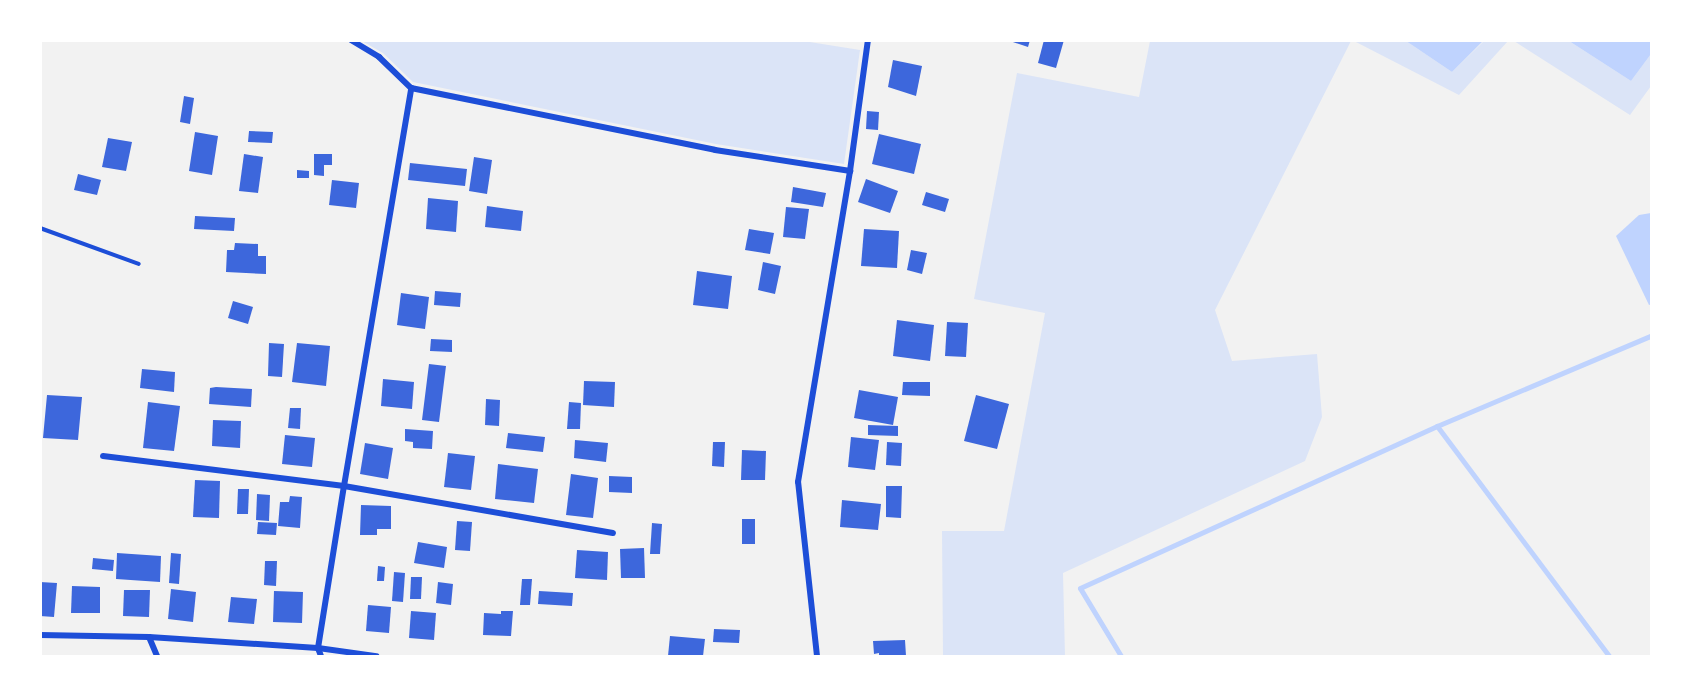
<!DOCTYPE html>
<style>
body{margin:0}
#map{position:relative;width:1692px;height:697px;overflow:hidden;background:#f2f2f2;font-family:Arial,sans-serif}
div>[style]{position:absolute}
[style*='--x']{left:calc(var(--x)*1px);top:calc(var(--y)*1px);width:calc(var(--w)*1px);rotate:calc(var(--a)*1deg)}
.green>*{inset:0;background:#dbe4f7}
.water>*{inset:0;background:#bfd3fe}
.stream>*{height:5px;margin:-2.5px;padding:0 2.5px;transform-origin:2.5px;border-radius:2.5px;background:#bfd3fe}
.building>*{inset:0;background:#3d67dc}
.service>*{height:4px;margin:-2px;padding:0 2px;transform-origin:2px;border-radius:2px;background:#1d4ed8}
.minor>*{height:6px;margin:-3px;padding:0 3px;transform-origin:3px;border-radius:3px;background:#1d4ed8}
span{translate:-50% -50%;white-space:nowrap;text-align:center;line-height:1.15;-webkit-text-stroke:6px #fff;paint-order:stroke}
.frame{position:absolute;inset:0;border:42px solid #fff;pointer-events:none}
</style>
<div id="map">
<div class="green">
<i style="clip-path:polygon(797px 40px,860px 50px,844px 164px,716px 144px,413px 82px,383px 53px,362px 41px)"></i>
<i style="clip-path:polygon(1150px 41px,1351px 41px,1215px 310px,1232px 361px,1317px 354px,1322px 417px,1305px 461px,1063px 573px,1065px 656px,943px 656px,942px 531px,1004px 531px,1045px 313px,974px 299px,1017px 73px,1139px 97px)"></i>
<i style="clip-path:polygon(1354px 41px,1406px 41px,1452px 72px,1484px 41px,1508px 41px,1459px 95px)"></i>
<i style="clip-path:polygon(1514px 41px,1569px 41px,1631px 81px,1651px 54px,1651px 86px,1630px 115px)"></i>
</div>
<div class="water">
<i style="clip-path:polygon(1484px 40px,1452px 72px,1406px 41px,1406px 40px)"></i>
<i style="clip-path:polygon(1569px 41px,1651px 41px,1651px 54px,1631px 81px)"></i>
<i style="clip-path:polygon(1651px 213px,1652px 304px,1649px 305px,1616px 236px,1639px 215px)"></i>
</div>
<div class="stream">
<i style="--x:1437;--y:426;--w:287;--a:53.2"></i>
<i style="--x:1121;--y:656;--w:79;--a:-121.1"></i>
<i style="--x:1080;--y:588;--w:392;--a:-24.4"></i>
<i style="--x:1437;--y:426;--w:233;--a:-22.9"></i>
</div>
<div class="building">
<i style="clip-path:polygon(1007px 40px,1030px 40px,1028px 47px)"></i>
<i style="clip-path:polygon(1044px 40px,1064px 40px,1056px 68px,1038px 63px)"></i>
<i style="clip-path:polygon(893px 60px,922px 66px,916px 96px,888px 87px)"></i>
<i style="clip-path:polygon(184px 96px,194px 98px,190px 124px,180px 122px)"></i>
<i style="clip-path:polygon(867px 111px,879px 112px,878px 130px,866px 129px)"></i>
<i style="clip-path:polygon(249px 131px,273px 132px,272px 143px,248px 142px)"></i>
<i style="clip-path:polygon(195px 132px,218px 136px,212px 175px,189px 171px)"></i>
<i style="clip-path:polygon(879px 134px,921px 144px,914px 174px,872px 164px)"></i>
<i style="clip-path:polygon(108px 138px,132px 142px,126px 171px,102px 167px)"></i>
<i style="clip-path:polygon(244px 154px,263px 157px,258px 193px,239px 191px)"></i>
<i style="clip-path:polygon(314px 154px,332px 154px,332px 165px,324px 165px,324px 176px,314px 175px)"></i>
<i style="clip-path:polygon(474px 157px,492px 160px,487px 194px,469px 191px)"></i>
<i style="clip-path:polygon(410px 163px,467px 169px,465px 186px,408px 180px)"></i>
<i style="clip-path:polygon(297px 170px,309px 171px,309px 178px,297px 178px)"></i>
<i style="clip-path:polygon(78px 174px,101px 180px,97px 195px,74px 190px)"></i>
<i style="clip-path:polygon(866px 179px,898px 191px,890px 213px,858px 202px)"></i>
<i style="clip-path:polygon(332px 180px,359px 183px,356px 208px,329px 205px)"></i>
<i style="clip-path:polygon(793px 187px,826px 193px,823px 207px,791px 202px)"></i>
<i style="clip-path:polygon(926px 192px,949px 199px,945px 212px,922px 205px)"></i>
<i style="clip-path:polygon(428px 198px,458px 201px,456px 232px,426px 229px)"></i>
<i style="clip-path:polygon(487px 206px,523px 211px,521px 231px,485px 227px)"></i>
<i style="clip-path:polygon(786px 207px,809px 209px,805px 239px,783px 237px)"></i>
<i style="clip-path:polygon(195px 216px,235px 218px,234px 231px,194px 229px)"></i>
<i style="clip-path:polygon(749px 229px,774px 233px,770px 254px,745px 250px)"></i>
<i style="clip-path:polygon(864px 229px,899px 231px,897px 268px,861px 266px)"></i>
<i style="clip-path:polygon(235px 243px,258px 244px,258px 256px,266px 256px,266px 274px,226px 272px,227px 250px,234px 250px)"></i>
<i style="clip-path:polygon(911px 250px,927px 253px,922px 274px,907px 270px)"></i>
<i style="clip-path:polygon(763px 262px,781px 266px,775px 294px,758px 290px)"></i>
<i style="clip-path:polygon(697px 271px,732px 276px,728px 309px,693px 305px)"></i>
<i style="clip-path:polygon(435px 291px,461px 293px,460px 307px,434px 305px)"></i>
<i style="clip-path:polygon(401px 293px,429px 297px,425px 329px,397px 325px)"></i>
<i style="clip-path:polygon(233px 301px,253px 307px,248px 324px,228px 318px)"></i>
<i style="clip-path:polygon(897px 320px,934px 325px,930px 361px,893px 356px)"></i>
<i style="clip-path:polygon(947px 322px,968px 323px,966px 357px,945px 356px)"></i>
<i style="clip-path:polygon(431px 339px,452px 340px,452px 352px,430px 351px)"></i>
<i style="clip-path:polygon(269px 343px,284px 344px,282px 377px,268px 376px)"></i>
<i style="clip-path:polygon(297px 343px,330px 346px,326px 386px,292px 382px)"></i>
<i style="clip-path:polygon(429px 364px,446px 366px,439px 422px,422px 420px)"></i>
<i style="clip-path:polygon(142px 369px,175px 372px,174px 392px,140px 388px)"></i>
<i style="clip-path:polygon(383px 379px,414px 382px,412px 409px,381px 406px)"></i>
<i style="clip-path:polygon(584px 381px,615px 382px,614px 407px,583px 405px)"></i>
<i style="clip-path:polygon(903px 382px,930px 382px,930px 396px,902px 395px)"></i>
<i style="clip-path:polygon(216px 387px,252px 389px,251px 407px,209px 404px,210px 388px)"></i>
<i style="clip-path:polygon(859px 390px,898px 397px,893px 425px,854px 418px)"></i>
<i style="clip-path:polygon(47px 395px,82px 397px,78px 440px,43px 438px)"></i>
<i style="clip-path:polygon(976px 395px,1009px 404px,997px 449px,964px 441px)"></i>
<i style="clip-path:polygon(486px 399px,500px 400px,499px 426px,485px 425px)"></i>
<i style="clip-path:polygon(148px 402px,180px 406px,174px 451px,143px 448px)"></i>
<i style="clip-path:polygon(569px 402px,581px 403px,580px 429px,567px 429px)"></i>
<i style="clip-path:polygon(290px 408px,301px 408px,300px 429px,288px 428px)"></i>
<i style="clip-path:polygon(213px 420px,241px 421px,240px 448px,212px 446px)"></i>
<i style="clip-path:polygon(868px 425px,898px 426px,898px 436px,868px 435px)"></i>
<i style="clip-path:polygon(405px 429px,433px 431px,432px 449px,413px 448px,413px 442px,405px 441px)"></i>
<i style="clip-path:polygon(508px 433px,545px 437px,543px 452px,506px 448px)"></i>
<i style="clip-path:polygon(285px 435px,315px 438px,312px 467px,282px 464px)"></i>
<i style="clip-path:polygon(851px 437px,879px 440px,875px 470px,848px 467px)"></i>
<i style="clip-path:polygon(575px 440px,608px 443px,606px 462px,574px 458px)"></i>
<i style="clip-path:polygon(713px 442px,725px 442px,724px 467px,712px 466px)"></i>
<i style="clip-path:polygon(887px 442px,902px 443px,901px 466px,886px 465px)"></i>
<i style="clip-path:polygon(365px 443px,393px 448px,388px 479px,360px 474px)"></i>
<i style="clip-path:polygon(742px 450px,766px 451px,765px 480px,741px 480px)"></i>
<i style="clip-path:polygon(448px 453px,475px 456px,471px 490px,444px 487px)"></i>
<i style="clip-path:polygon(498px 464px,538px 469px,534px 503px,495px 499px)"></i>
<i style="clip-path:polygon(571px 474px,598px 478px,593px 518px,566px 515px)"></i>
<i style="clip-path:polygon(609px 476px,632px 477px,632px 493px,609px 492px)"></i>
<i style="clip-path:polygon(195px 480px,220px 481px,219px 518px,193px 517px)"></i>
<i style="clip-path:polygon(886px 486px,902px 486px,901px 518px,886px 517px)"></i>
<i style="clip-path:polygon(238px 489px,249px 489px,248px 514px,237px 514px)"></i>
<i style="clip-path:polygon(257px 494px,270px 495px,269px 521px,256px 520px)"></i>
<i style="clip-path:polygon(290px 496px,302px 497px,300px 528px,278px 526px,280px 502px,289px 502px)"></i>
<i style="clip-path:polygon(842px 500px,881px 504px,878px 530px,840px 527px)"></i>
<i style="clip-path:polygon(361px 505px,391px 506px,391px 529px,377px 529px,377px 535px,360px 535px)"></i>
<i style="clip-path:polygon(742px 519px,755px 519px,755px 544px,742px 544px)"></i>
<i style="clip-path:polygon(457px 521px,472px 522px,470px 551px,455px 550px)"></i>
<i style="clip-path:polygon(258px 522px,277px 523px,276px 535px,257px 534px)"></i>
<i style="clip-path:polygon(652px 523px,662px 524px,660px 554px,650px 554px)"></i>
<i style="clip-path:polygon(418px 542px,447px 547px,444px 568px,414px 563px)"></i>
<i style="clip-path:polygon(644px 548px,645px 578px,621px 578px,620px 549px)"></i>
<i style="clip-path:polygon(577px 550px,608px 552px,607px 580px,575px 578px)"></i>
<i style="clip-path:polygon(117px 553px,161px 556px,160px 582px,116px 579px)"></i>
<i style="clip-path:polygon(171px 553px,181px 554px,179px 584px,169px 583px)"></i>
<i style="clip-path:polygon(93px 558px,114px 560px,113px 571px,92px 569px)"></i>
<i style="clip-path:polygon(265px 561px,277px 561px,276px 586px,264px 585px)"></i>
<i style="clip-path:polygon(378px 566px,385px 567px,384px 581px,377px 581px)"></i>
<i style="clip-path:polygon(394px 572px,405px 573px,403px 602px,392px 601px)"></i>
<i style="clip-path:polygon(411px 577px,422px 577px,421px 599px,410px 599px)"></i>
<i style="clip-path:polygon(522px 579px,532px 579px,530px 605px,520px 605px)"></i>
<i style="clip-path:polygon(40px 582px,57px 583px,54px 617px,40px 616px)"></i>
<i style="clip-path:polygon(438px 582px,453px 584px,451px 605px,436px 603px)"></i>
<i style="clip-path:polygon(72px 586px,100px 587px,100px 613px,71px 613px)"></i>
<i style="clip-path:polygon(171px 589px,196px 592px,193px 622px,168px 619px)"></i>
<i style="clip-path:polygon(124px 590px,150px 590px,149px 617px,123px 616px)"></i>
<i style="clip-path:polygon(274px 591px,303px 592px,302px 623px,273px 622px)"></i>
<i style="clip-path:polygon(539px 591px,573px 593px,572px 606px,538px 604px)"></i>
<i style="clip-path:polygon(231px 597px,257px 599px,254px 624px,228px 622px)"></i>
<i style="clip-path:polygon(368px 605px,391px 607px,389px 633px,366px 631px)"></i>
<i style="clip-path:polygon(411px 611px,436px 613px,434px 640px,409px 638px)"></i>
<i style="clip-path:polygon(501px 611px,513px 611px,511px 636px,483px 635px,484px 613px,501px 614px)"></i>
<i style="clip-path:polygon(714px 629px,740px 630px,739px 643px,713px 642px)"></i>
<i style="clip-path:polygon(670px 636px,705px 639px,703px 656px,668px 656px)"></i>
<i style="clip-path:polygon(905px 640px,906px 656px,879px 656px,879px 653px,874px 654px,873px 641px)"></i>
</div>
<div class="service">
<i style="--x:40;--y:228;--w:105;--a:20"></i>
</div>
<div class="minor">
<i style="--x:351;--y:40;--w:33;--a:31"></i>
<i style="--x:379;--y:57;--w:45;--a:44.1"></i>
<i style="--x:411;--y:88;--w:310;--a:11.5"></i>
<i style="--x:715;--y:150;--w:137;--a:8.8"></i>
<i style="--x:103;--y:456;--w:243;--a:7.1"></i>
<i style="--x:344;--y:486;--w:273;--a:9.9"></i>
<i style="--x:40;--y:635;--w:109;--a:1.1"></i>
<i style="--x:149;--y:637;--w:169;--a:3.7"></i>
<i style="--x:318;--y:648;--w:59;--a:7.9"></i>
<i style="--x:149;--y:637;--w:21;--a:67"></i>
<i style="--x:321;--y:656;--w:9;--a:-111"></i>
<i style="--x:318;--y:648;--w:164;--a:-80.9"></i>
<i style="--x:344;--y:486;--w:404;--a:-80.4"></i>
<i style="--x:817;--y:656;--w:175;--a:-96.2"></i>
<i style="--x:798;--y:482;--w:315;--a:-80.5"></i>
<i style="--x:850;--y:171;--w:132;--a:-82.2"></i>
</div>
<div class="frame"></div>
</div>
